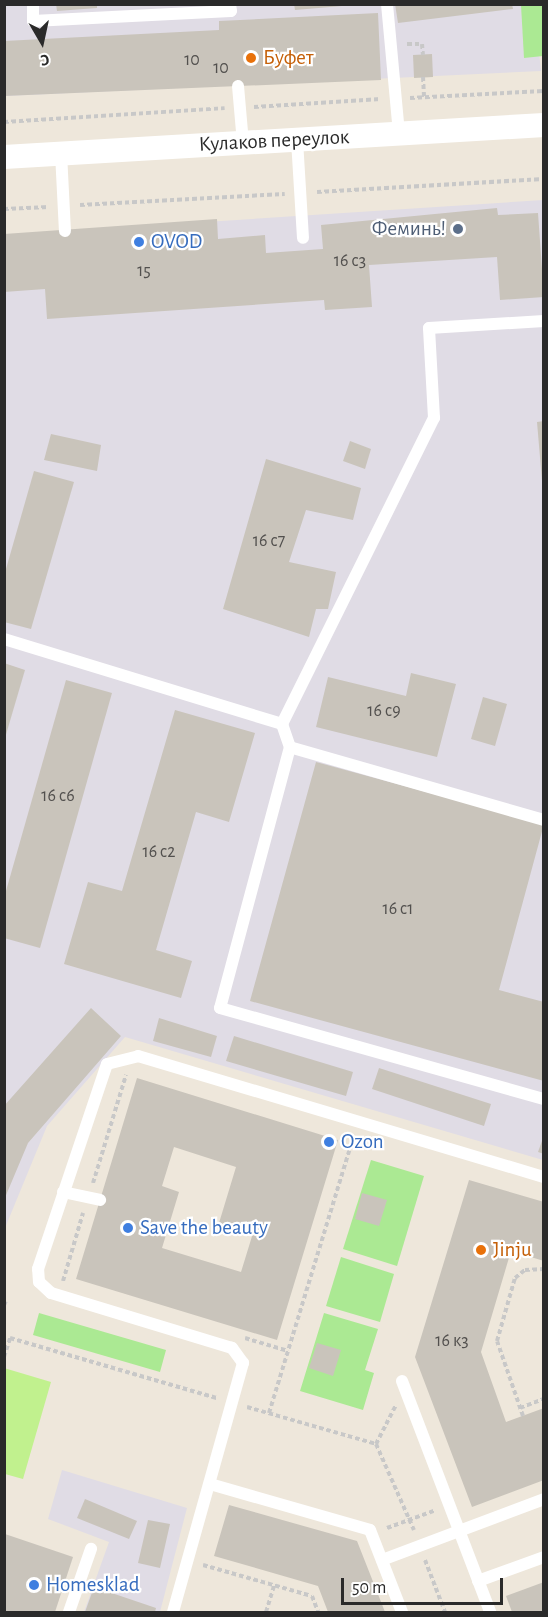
<!DOCTYPE html>
<meta charset="utf-8">
<style>
body{margin:0}
#map{position:relative;width:548px;height:1617px;overflow:hidden;background:#eee7db;font-family:"Alegreya Sans",sans-serif}
div>[style]{position:absolute}
[style*='--x']{left:calc(var(--x)*1px);top:calc(var(--y)*1px);width:calc(var(--w)*1px);rotate:calc(var(--a)*1deg)}
.industrial>*{inset:0;background:#e0dce5}
.green>*{inset:0;background:#abe993}
.pitch>*{inset:0;background:#c1f18e}
.building>*{inset:0;background:#c9c4bb}
.path>*{height:4px;margin-top:-2px;transform-origin:0;background:repeating-linear-gradient(90deg,#c8c8c8 0 4.5px,transparent 0 7.5px)}
.service>*{height:12px;margin:-6px;padding:0 6px;transform-origin:6px;border-radius:6px;background:#fff}
.minor>*{height:24px;margin:-12px;padding:0 12px;transform-origin:12px;border-radius:12px;background:#fff}
.dots>*{width:16px;height:16px;translate:-50% -50%;box-sizing:border-box;border:3px solid #fff;border-radius:50%}
span{translate:-50% -50%;white-space:nowrap;text-align:center;line-height:1.15;-webkit-text-stroke:4.5px #fff;paint-order:stroke}
.number-label{font-size:18px;color:#52504e}
.number-label span{-webkit-text-stroke-width:0}
.food-label{font-size:21px;color:#c56008}
.left{translate:0 -50%;text-align:left}
.street-label{font-size:21px;color:#2a2a2a}
.service-label{font-size:21px;color:#4e5e75}
.right{translate:-100% -50%;text-align:right}
.shop-label{font-size:21px;color:#366cbe}
.frame{position:absolute;inset:0;border:6px solid #2a2a2a;pointer-events:none}
.north{position:absolute;left:12px;top:12px;width:60px;height:60px;-webkit-text-stroke:4px #fff;paint-order:stroke;rotate:171deg;font-size:16px;font-weight:700;line-height:24px;text-align:center;color:#2a2a2a}
.north::after{content:'';display:block;margin:auto;width:21px;height:27px;background:#2a2a2a;clip-path:polygon(50% 0,100% 100%,50% 72%,0 100%)}
.scale{position:absolute;left:341px;top:1578px;width:162px;height:27px;box-sizing:border-box;border:3px solid #2a2a2a;border-top:0;padding-left:8px;font-size:18px;line-height:21px;white-space:nowrap;color:#2a2a2a;-webkit-text-stroke:4px #fff;paint-order:stroke}
</style>
<div id="map">
<div class="industrial">
<i style="clip-path:polygon(4px 5px,534px 5px,541px 71px,5px 96px)"></i>
<i style="clip-path:polygon(543px 200px,543px 1160px,125px 1037px,47px 1126px,5px 1228px,5px 235px)"></i>
<i style="clip-path:polygon(62px 1470px,187px 1508px,160px 1612px,84px 1612px,109px 1542px,48px 1519px)"></i>
</div>
<div class="green">
<i style="clip-path:polygon(521px 5px,543px 5px,543px 56px,524px 58px)"></i>
<i style="clip-path:polygon(371px 1160px,424px 1176px,397px 1266px,343px 1249px)"></i>
<i style="clip-path:polygon(341px 1257px,394px 1274px,380px 1322px,326px 1306px)"></i>
<i style="clip-path:polygon(39px 1313px,166px 1350px,160px 1372px,33px 1335px)"></i>
<i style="clip-path:polygon(324px 1313px,378px 1329px,365px 1370px,374px 1373px,363px 1410px,300px 1391px)"></i>
</div>
<div class="pitch">
<i style="clip-path:polygon(4px 1368px,51px 1382px,23px 1479px,5px 1474px)"></i>
</div>
<div class="building">
<i style="clip-path:polygon(56px 4px,97px 4px,97px 8px,57px 11px)"></i>
<i style="clip-path:polygon(294px 4px,342px 4px,342px 6px,295px 10px)"></i>
<i style="clip-path:polygon(395px 4px,512px 4px,513px 9px,398px 23px)"></i>
<i style="clip-path:polygon(378px 13px,381px 80px,4px 96px,4px 41px,219px 30px,219px 21px)"></i>
<i style="clip-path:polygon(432px 54px,433px 77px,414px 78px,413px 55px)"></i>
<i style="clip-path:polygon(497px 208px,498px 215px,538px 213px,544px 297px,500px 300px,497px 257px,369px 265px,372px 307px,325px 310px,324px 300px,47px 319px,45px 289px,4px 292px,4px 234px,217px 219px,218px 239px,265px 235px,266px 253px,323px 249px,321px 225px)"></i>
<i style="clip-path:polygon(544px 421px,544px 481px,542px 481px,537px 422px)"></i>
<i style="clip-path:polygon(51px 434px,101px 445px,97px 471px,44px 460px)"></i>
<i style="clip-path:polygon(350px 441px,371px 449px,365px 469px,343px 461px)"></i>
<i style="clip-path:polygon(266px 459px,361px 488px,353px 520px,306px 510px,289px 562px,336px 572px,328px 609px,316px 609px,309px 637px,223px 609px)"></i>
<i style="clip-path:polygon(34px 471px,74px 482px,31px 629px,4px 622px,4px 576px)"></i>
<i style="clip-path:polygon(4px 663px,25px 670px,5px 738px,4px 738px)"></i>
<i style="clip-path:polygon(411px 673px,456px 684px,437px 757px,316px 727px,328px 677px,406px 696px)"></i>
<i style="clip-path:polygon(66px 680px,112px 693px,40px 948px,4px 938px,4px 898px)"></i>
<i style="clip-path:polygon(483px 697px,507px 704px,495px 746px,471px 739px)"></i>
<i style="clip-path:polygon(175px 710px,255px 733px,229px 822px,196px 812px,156px 950px,192px 961px,181px 998px,64px 964px,88px 882px,122px 891px)"></i>
<i style="clip-path:polygon(316px 762px,544px 824px,499px 990px,544px 1002px,544px 1081px,250px 1001px)"></i>
<i style="clip-path:polygon(91px 1008px,121px 1036px,28px 1143px,4px 1200px,4px 1106px)"></i>
<i style="clip-path:polygon(159px 1018px,217px 1036px,211px 1057px,153px 1041px)"></i>
<i style="clip-path:polygon(234px 1036px,353px 1072px,346px 1096px,226px 1061px)"></i>
<i style="clip-path:polygon(379px 1068px,491px 1104px,484px 1126px,372px 1089px)"></i>
<i style="clip-path:polygon(evenodd,137px 1078px,338px 1140px,277px 1340px,76px 1279px,137px 1078px,174px 1147px,236px 1167px,219px 1223px,253px 1233px,241px 1272px,162px 1248px,179px 1192px,162px 1186px,174px 1147px)"></i>
<i style="clip-path:polygon(543px 1138px,544px 1138px,544px 1154px,538px 1152px)"></i>
<i style="clip-path:polygon(469px 1180px,544px 1202px,544px 1261px,511px 1251px,481px 1352px,506px 1422px,544px 1408px,544px 1480px,472px 1507px,415px 1357px)"></i>
<i style="clip-path:polygon(362px 1193px,387px 1200px,379px 1226px,355px 1219px)"></i>
<i style="clip-path:polygon(317px 1343px,341px 1350px,333px 1376px,309px 1368px)"></i>
<i style="clip-path:polygon(85px 1499px,137px 1521px,129px 1539px,77px 1518px)"></i>
<i style="clip-path:polygon(229px 1505px,357px 1541px,385px 1612px,328px 1612px,318px 1586px,214px 1556px)"></i>
<i style="clip-path:polygon(148px 1520px,170px 1524px,160px 1568px,138px 1563px)"></i>
<i style="clip-path:polygon(5px 1534px,73px 1557px,55px 1612px,5px 1612px)"></i>
<i style="clip-path:polygon(544px 1582px,544px 1612px,512px 1612px,506px 1596px)"></i>
<i style="clip-path:polygon(94px 1587px,156px 1608px,155px 1612px,85px 1612px)"></i>
</div>
<div class="path">
<i style="--x:407;--y:44;--w:15;--a:0"></i>
<i style="--x:422;--y:44;--w:11;--a:85"></i>
<i style="--x:423;--y:77;--w:20;--a:87"></i>
<i style="--x:410;--y:98;--w:134;--a:-3"></i>
<i style="--x:254;--y:107;--w:127;--a:-3.6"></i>
<i style="--x:4;--y:122;--w:221;--a:-3.6"></i>
<i style="--x:317;--y:192;--w:227;--a:-3.3"></i>
<i style="--x:80;--y:205;--w:205;--a:-3.1"></i>
<i style="--x:4;--y:209;--w:45;--a:-2.5"></i>
<i style="--x:93;--y:1183;--w:113;--a:-73"></i>
<i style="--x:63;--y:1281;--w:71;--a:-73.6"></i>
<i style="--x:4;--y:1305;--w:4;--a:-63"></i>
<i style="--x:245;--y:1338;--w:45;--a:16.8"></i>
<i style="--x:4;--y:1357;--w:20;--a:-72"></i>
<i style="--x:10;--y:1338;--w:216;--a:16.2"></i>
<i style="--x:247;--y:1407;--w:134;--a:16"></i>
<i style="--x:376;--y:1444;--w:94;--a:66.2"></i>
<i style="--x:520;--y:1408;--w:26;--a:-21"></i>
<i style="--x:269;--y:1413;--w:291;--a:-73"></i>
<i style="--x:523;--y:1416;--w:79;--a:-109.1"></i>
<i style="--x:497;--y:1341;--w:66;--a:-74.1"></i>
<i style="--x:515;--y:1278;--w:13;--a:-39"></i>
<i style="--x:525;--y:1270;--w:19;--a:-3"></i>
<i style="--x:376;--y:1444;--w:44;--a:-62.9"></i>
<i style="--x:387;--y:1528;--w:52;--a:-20.2"></i>
<i style="--x:425;--y:1560;--w:56;--a:69"></i>
<i style="--x:203;--y:1565;--w:113;--a:15.9"></i>
<i style="--x:312;--y:1596;--w:17;--a:69"></i>
<i style="--x:266;--y:1612;--w:28;--a:-73"></i>
</div>
<div class="service">
<i style="--x:33;--y:4;--w:17;--a:90"></i>
<i style="--x:33;--y:21;--w:198;--a:-2.9"></i>
<i style="--x:231;--y:11;--w:7;--a:-98"></i>
<i style="--x:387;--y:4;--w:131;--a:84.7"></i>
<i style="--x:238;--y:86;--w:57;--a:85"></i>
<i style="--x:297;--y:140;--w:98;--a:86.5"></i>
<i style="--x:61;--y:153;--w:78;--a:87.1"></i>
<i style="--x:4;--y:639;--w:291;--a:17"></i>
<i style="--x:282;--y:724;--w:24;--a:71"></i>
<i style="--x:282;--y:724;--w:342;--a:-63.6"></i>
<i style="--x:434;--y:418;--w:90;--a:-93.2"></i>
<i style="--x:429;--y:328;--w:115;--a:-3.5"></i>
<i style="--x:544;--y:820;--w:264;--a:-164"></i>
<i style="--x:290;--y:747;--w:270;--a:105"></i>
<i style="--x:220;--y:1008;--w:337;--a:15.7"></i>
<i style="--x:63;--y:1192;--w:38;--a:12"></i>
<i style="--x:402;--y:1381;--w:247;--a:69.1"></i>
<i style="--x:210;--y:1484;--w:166;--a:16"></i>
<i style="--x:370;--y:1530;--w:88;--a:68.7"></i>
<i style="--x:382;--y:1560;--w:173;--a:-20.6"></i>
<i style="--x:478;--y:1581;--w:70;--a:-20"></i>
<i style="--x:69;--y:1612;--w:67;--a:-70.8"></i>
<i style="--x:173;--y:1612;--w:259;--a:-74.3"></i>
<i style="--x:243;--y:1363;--w:19;--a:-126"></i>
<i style="--x:232;--y:1348;--w:189;--a:-163.1"></i>
<i style="--x:51;--y:1293;--w:16;--a:-137"></i>
<i style="--x:39;--y:1282;--w:13;--a:-94"></i>
<i style="--x:38;--y:1269;--w:216;--a:-71.4"></i>
<i style="--x:107;--y:1064;--w:32;--a:-14"></i>
<i style="--x:138;--y:1056;--w:424;--a:16.6"></i>
</div>
<div class="minor">
<i style="--x:4;--y:157;--w:541;--a:-3.39"></i>
</div>
<div class="dots">
<i style="left:251px;top:58px;background:#e8710a"></i>
<i style="left:458px;top:229px;background:#5c6f8a"></i>
<i style="left:139px;top:242px;background:#3f7fe0"></i>
<i style="left:329px;top:1142px;background:#3f7fe0"></i>
<i style="left:128px;top:1228px;background:#3f7fe0"></i>
<i style="left:481px;top:1250px;background:#e8710a"></i>
<i style="left:34px;top:1585px;background:#3f7fe0"></i>
</div>
<div class="number-label">
<span style="left:192px;top:60px">10</span>
<span style="left:221px;top:68px">10</span>
<span style="left:350px;top:261px">16 с3</span>
<span style="left:144px;top:271px">15</span>
<span style="left:269px;top:541px">16 с7</span>
<span style="left:384px;top:711px">16 с9</span>
<span style="left:58px;top:796px">16 с6</span>
<span style="left:159px;top:852px">16 с2</span>
<span style="left:398px;top:909px">16 с1</span>
<span style="left:452px;top:1341px">16 к3</span>
</div>
<div class="food-label">
<span class="left" style="left:263px;top:58px">Буфет</span>
<span class="left" style="left:493px;top:1250px">Jinju</span>
</div>
<div class="street-label">
<span style="left:274px;top:141px;rotate:-3deg">Кулаков переулок</span>
</div>
<div class="service-label">
<span class="right" style="left:446px;top:229px">Феминь!</span>
</div>
<div class="shop-label">
<span class="left" style="left:151px;top:242px">OVOD</span>
<span class="left" style="left:341px;top:1142px">Ozon</span>
<span class="left" style="left:140px;top:1228px">Save the beauty</span>
<span class="left" style="left:46px;top:1585px">Homesklad</span>
</div>
<div class="frame"></div>
<div class="north">С</div>
<div class="scale">50 m</div>
</div>
